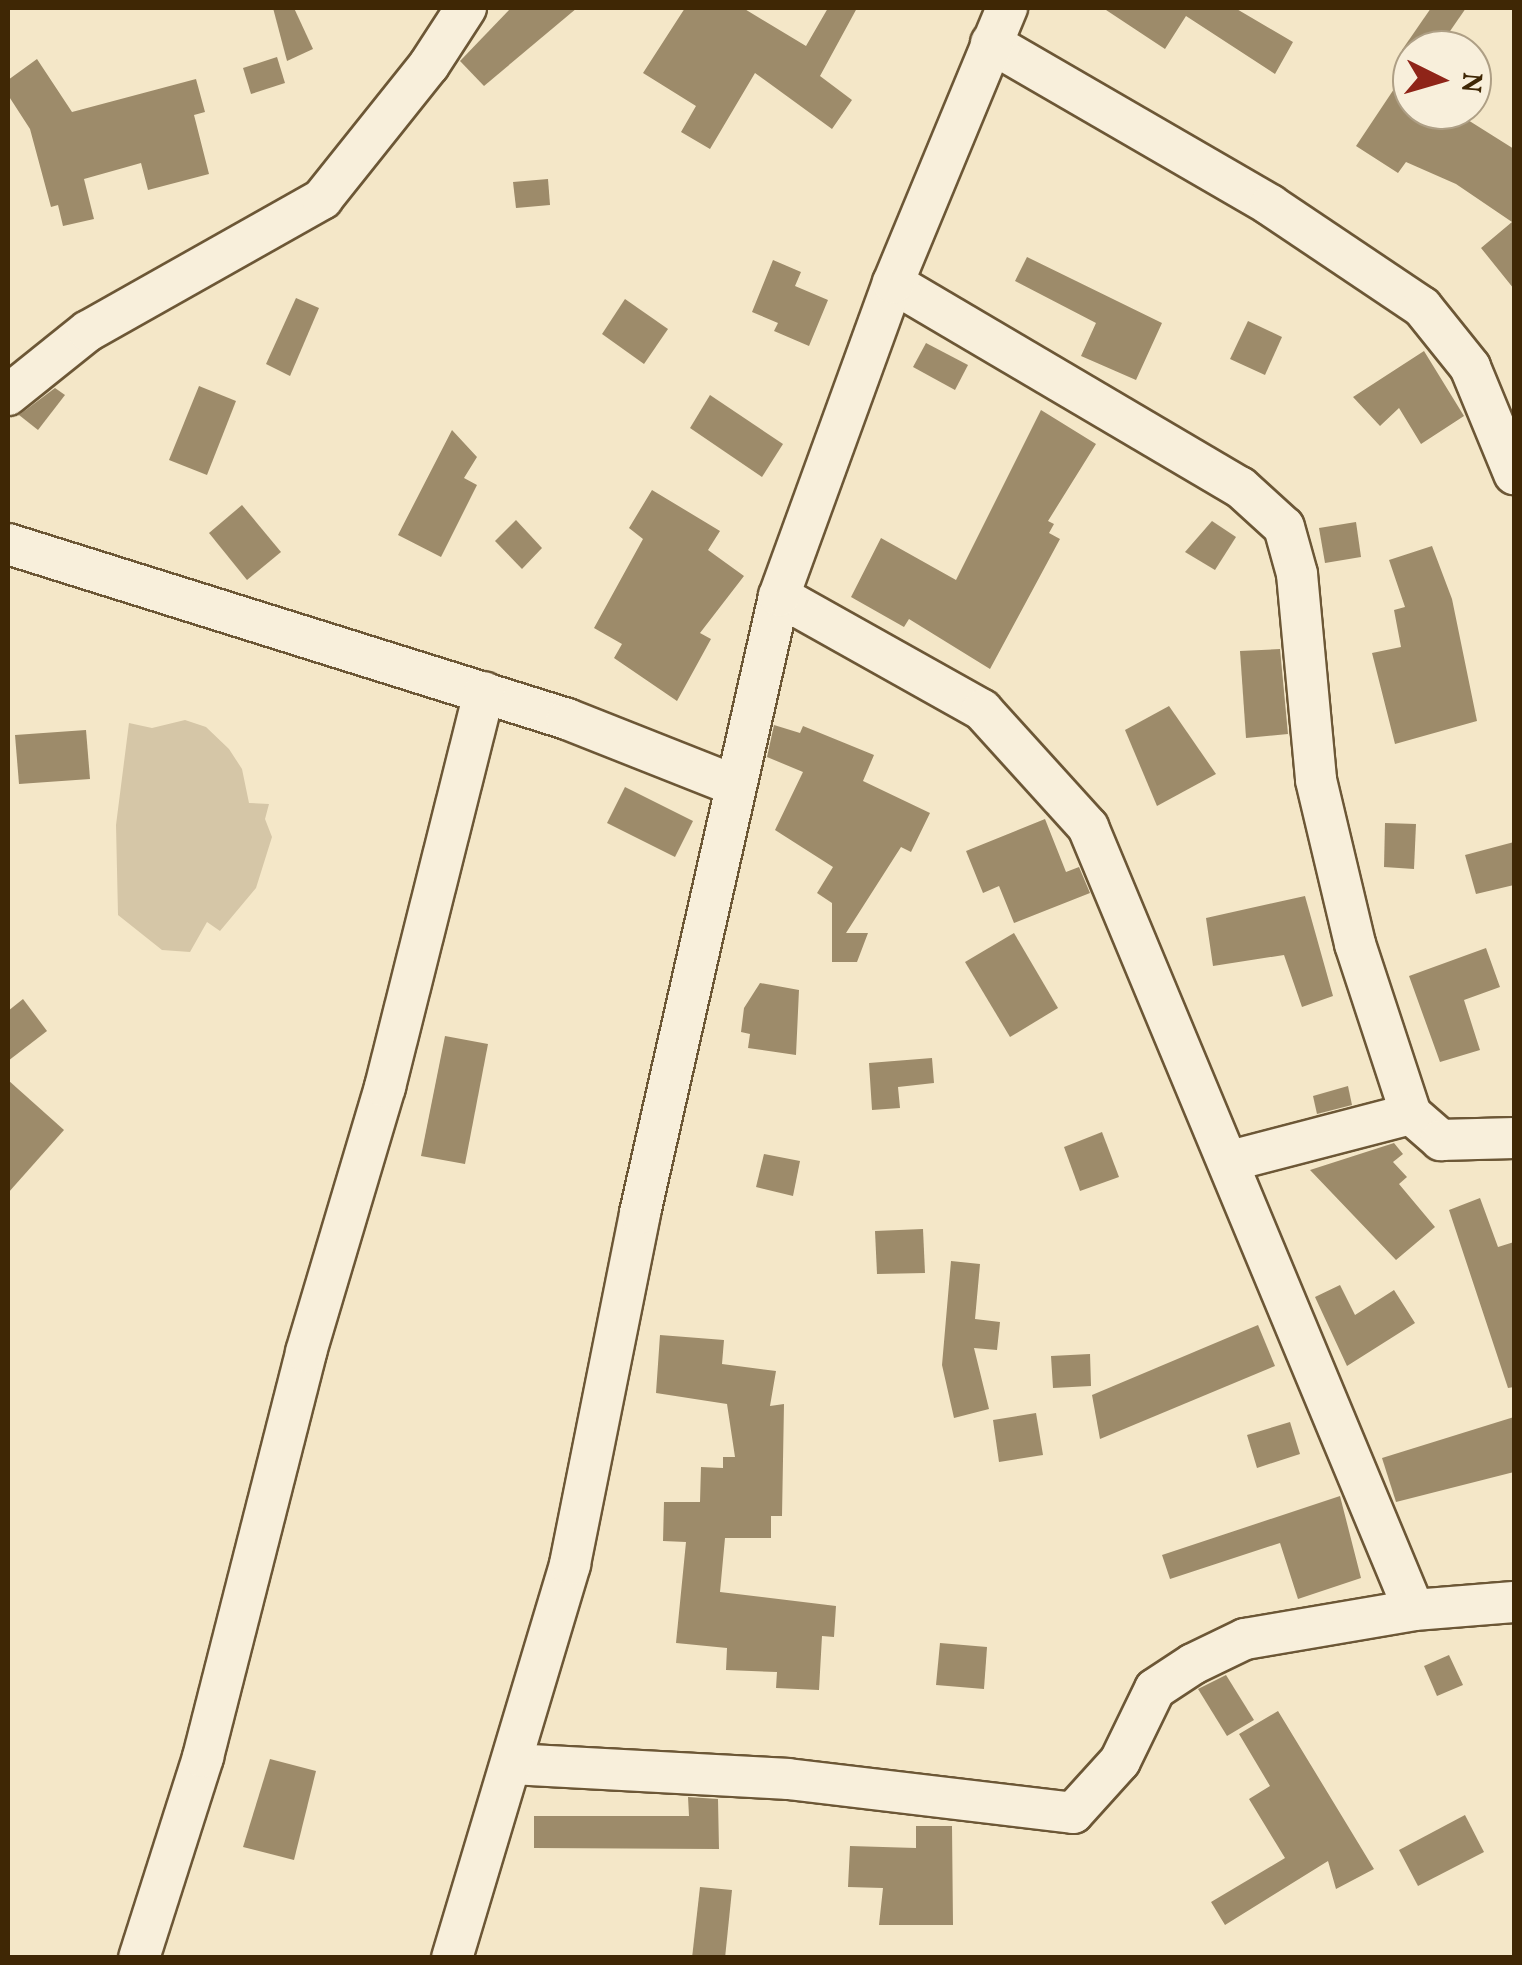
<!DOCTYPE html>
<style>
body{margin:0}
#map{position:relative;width:1522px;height:1965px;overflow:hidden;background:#f4e7c8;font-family:Vollkorn,serif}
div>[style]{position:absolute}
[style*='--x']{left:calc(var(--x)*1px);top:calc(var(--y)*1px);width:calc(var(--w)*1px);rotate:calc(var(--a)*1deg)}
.green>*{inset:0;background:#d5c6a7}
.building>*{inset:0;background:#9d8b6a}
.roads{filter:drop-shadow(2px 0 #6c5736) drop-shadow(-2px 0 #6c5736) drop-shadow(0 2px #6c5736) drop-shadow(0 -2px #6c5736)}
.street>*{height:40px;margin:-20px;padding:0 20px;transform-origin:20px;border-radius:20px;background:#f8efdb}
span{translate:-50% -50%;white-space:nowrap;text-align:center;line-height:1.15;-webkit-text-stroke:9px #f8efdb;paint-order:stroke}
.frame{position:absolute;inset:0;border:10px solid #3f2705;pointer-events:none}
.north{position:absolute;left:1392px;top:30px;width:100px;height:100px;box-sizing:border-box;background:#f8efdb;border:2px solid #ae9f85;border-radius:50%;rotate:95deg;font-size:28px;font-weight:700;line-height:40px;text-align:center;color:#3f2705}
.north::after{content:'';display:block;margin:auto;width:35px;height:45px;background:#8f2418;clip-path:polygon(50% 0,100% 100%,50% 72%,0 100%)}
</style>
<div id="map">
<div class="green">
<i style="clip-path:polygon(185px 720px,206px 727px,229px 749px,242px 769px,249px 803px,269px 804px,265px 819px,272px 837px,256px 888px,220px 931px,207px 922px,190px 952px,162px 950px,118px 915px,116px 825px,129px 723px,152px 728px)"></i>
</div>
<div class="building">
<i style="clip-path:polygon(273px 8px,294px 8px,313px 49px,287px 61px)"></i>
<i style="clip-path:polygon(511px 8px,577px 8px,484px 86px,460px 61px)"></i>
<i style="clip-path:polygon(685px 8px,743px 8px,806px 46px,828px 8px,857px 8px,820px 76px,852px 100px,832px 129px,755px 73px,710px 149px,681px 132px,696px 106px,643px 73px)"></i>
<i style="clip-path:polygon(1103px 8px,1235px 8px,1293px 42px,1275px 74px,1186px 16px,1165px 49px)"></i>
<i style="clip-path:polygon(1431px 8px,1466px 8px,1437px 50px,1402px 50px)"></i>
<i style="clip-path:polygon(277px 57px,285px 83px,251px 94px,243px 68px)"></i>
<i style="clip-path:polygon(37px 59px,72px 112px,196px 79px,205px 112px,194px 115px,209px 174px,148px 190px,141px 163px,84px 179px,94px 219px,63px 226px,58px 205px,51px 207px,30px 129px,8px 95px,8px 80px)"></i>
<i style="clip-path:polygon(1412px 62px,1412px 110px,1452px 110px,1514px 149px,1514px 289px,1481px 248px,1512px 222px,1456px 184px,1406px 162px,1398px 173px,1356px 146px)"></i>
<i style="clip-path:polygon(548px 179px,550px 205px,516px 208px,513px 182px)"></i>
<i style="clip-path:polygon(1027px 257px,1162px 323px,1136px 380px,1081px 356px,1096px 323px,1015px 281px)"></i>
<i style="clip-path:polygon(773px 260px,801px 272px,795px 286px,828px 300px,809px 346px,774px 331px,778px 323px,752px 312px)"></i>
<i style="clip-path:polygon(296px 298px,319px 308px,290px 376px,266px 364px)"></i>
<i style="clip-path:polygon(625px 299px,668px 329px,644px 364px,602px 334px)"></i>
<i style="clip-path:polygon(1248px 321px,1282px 337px,1265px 375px,1230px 359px)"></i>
<i style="clip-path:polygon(926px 343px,968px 365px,955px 390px,913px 367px)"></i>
<i style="clip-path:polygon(1424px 351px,1464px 416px,1421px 444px,1399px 408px,1380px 426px,1353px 397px)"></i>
<i style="clip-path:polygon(199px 386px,236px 401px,207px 475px,169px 460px)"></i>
<i style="clip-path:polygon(55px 388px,65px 395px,38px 430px,19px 415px)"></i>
<i style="clip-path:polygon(710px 395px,783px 444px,762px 477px,690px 428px)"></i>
<i style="clip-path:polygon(1041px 410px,1096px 444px,1048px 521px,1054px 524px,1049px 533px,1060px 539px,990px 669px,909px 619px,904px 627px,851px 597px,881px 538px,956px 580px)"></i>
<i style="clip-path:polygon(452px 430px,477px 457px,464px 478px,477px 485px,441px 557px,398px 535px)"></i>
<i style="clip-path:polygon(652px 490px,720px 531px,708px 550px,744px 576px,700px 633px,711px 639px,677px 701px,614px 658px,622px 644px,594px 628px,643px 539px,629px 528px)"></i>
<i style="clip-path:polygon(242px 505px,281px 552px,247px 580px,209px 533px)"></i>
<i style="clip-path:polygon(516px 520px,542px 548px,522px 569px,495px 541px)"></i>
<i style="clip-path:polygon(1212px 521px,1236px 537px,1215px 570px,1185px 552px)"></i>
<i style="clip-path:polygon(1356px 522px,1361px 557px,1325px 563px,1319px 528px)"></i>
<i style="clip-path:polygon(1432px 546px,1452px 599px,1477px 721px,1395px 744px,1372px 653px,1401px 647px,1394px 610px,1405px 607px,1389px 560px)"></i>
<i style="clip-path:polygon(1280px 649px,1288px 734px,1246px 738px,1240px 651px)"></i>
<i style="clip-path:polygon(1169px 706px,1216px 774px,1157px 806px,1125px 730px)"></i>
<i style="clip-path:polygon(774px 725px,800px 733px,803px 726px,874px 755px,863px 781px,930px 813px,911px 852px,901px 847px,846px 933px,868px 933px,857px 962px,832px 962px,832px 903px,817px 893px,833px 867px,775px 830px,803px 772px,767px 757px)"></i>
<i style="clip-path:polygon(86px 730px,90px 779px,19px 784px,15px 735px)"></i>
<i style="clip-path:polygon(625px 787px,693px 821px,675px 857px,607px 823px)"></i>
<i style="clip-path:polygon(1045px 819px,1066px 872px,1079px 867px,1090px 893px,1014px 923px,999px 886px,983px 893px,966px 851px)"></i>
<i style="clip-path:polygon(1385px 823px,1416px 824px,1414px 869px,1384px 867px)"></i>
<i style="clip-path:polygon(1514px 842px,1514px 885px,1476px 894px,1465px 855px)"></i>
<i style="clip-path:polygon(1305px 896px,1333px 996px,1302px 1007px,1284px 955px,1213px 966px,1206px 918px)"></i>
<i style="clip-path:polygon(1014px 933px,1058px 1008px,1010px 1037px,965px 962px)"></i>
<i style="clip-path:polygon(1486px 948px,1500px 987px,1464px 1000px,1480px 1050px,1440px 1062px,1409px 976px)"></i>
<i style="clip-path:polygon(760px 983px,799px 990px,796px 1055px,748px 1048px,750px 1034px,741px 1032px,744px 1008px)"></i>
<i style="clip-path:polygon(23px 999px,47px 1031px,8px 1061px,8px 1011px)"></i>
<i style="clip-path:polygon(445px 1036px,488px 1044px,465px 1164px,421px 1156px)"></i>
<i style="clip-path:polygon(932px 1058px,934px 1083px,898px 1087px,900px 1108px,872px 1110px,869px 1063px)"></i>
<i style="clip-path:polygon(8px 1080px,64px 1130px,8px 1193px)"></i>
<i style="clip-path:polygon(1348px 1086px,1352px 1105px,1317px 1114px,1313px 1096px)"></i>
<i style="clip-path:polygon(1102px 1132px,1119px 1177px,1080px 1191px,1064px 1147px)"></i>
<i style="clip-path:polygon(1394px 1143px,1403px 1154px,1393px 1162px,1407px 1177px,1399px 1184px,1435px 1227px,1396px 1260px,1310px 1170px)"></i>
<i style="clip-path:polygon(764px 1154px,800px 1161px,793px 1196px,756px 1187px)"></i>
<i style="clip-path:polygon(1480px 1198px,1498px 1247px,1514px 1242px,1514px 1387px,1508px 1388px,1449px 1210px)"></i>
<i style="clip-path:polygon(923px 1229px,925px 1273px,877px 1274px,875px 1231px)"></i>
<i style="clip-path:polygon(951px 1261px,980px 1264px,975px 1319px,1000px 1322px,997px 1350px,974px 1348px,989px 1409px,954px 1418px,942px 1365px)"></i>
<i style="clip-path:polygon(1340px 1285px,1355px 1315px,1394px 1290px,1415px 1323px,1347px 1366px,1315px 1297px)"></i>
<i style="clip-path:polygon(1258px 1325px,1275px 1366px,1100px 1439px,1092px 1395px)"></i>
<i style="clip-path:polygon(660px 1335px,724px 1340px,722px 1364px,776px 1371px,770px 1406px,784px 1404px,782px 1516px,771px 1516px,771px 1538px,725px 1538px,720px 1592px,836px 1606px,834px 1637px,822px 1636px,819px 1690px,776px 1688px,777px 1672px,726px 1670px,727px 1648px,676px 1643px,686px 1542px,663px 1541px,664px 1502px,700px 1502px,701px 1467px,723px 1468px,723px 1457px,735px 1457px,727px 1404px,656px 1393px)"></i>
<i style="clip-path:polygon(1090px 1354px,1091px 1386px,1053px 1388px,1051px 1356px)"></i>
<i style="clip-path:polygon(1036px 1413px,1043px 1455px,999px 1462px,993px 1420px)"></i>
<i style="clip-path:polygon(1514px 1417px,1514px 1472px,1396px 1502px,1382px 1458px)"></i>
<i style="clip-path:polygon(1290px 1422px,1300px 1454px,1257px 1468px,1247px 1435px)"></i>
<i style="clip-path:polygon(1340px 1496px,1361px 1578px,1298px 1599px,1280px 1543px,1170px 1579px,1162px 1555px)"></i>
<i style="clip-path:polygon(940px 1643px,987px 1647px,984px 1689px,936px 1685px)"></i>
<i style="clip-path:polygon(1449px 1655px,1463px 1685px,1437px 1696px,1424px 1666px)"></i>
<i style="clip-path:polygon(1226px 1675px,1254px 1720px,1227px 1736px,1198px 1689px)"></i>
<i style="clip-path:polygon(1278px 1711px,1374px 1869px,1336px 1889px,1328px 1861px,1225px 1925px,1211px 1902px,1285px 1858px,1249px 1799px,1270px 1786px,1239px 1734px)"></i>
<i style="clip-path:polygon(270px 1759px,316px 1771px,294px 1860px,243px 1847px)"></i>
<i style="clip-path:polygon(688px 1797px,718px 1799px,719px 1849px,534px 1848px,534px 1816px,689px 1816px)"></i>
<i style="clip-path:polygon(1465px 1815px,1484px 1852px,1418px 1886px,1399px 1850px)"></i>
<i style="clip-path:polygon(916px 1826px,952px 1826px,953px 1925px,879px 1925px,883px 1888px,848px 1887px,850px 1846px,916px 1848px)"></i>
<i style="clip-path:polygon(700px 1887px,732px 1890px,725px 1958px,692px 1958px)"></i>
</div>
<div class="roads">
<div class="street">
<i style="--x:991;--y:43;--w:323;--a:30.1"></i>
<i style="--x:1270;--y:205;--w:183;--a:33.9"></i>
<i style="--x:1422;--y:307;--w:77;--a:51.3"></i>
<i style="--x:1470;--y:367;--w:116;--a:67.6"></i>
<i style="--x:893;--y:283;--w:403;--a:30.5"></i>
<i style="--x:1240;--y:487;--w:59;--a:42.3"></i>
<i style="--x:1284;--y:527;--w:49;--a:74.5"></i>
<i style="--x:1297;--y:574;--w:207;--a:84.7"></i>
<i style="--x:1316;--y:780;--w:169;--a:76.6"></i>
<i style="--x:1355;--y:944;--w:179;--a:71.8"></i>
<i style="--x:1411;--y:1114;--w:40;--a:41"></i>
<i style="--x:1441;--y:1140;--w:73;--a:-1.6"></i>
<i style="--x:8;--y:395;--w:102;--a:-38.7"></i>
<i style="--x:88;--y:331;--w:269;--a:-29.4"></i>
<i style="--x:322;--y:199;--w:171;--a:-51.4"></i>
<i style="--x:429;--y:65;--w:68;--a:-57"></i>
<i style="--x:8;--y:544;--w:586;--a:17.38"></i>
<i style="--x:567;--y:719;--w:180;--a:21.6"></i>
<i style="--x:779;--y:596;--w:233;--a:29.3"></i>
<i style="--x:982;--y:710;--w:158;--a:47.8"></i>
<i style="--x:1088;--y:827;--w:848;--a:67.4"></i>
<i style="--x:1230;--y:1161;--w:187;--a:-14.6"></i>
<i style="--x:513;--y:1764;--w:275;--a:3.1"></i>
<i style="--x:788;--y:1779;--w:287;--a:6.8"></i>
<i style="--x:1073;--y:1813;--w:70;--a:-47.9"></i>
<i style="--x:1120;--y:1761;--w:80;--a:-64.1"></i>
<i style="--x:1155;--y:1689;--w:45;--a:-33.3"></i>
<i style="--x:1193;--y:1664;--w:58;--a:-25.7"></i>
<i style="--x:1245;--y:1639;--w:171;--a:-9.7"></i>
<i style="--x:1414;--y:1610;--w:100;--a:-4.6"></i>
<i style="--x:139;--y:1958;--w:211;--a:-72.3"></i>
<i style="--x:203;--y:1757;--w:418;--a:-75.7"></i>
<i style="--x:306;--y:1352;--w:277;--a:-73.4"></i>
<i style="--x:385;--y:1087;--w:407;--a:-75.9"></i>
<i style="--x:452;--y:1958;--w:411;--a:-73.3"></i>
<i style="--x:570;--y:1564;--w:358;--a:-78.7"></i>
<i style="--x:640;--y:1213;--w:632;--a:-77.3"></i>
<i style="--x:779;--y:596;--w:333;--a:-70"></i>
<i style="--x:893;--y:283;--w:298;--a:-67.5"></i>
</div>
</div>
<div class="frame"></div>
<div class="north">N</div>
</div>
